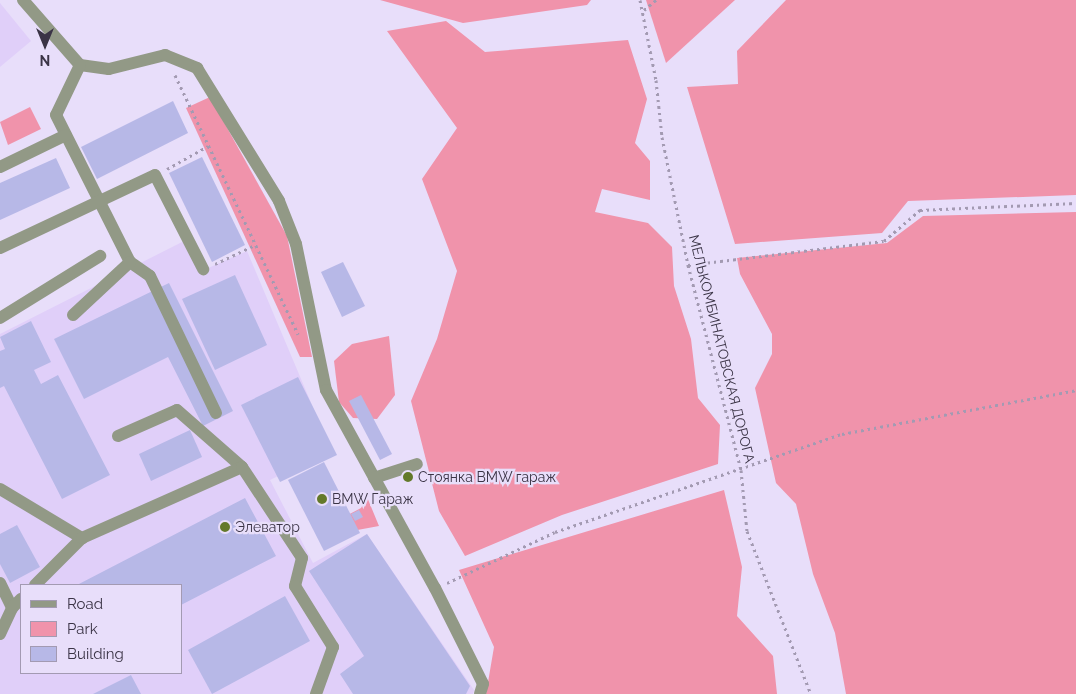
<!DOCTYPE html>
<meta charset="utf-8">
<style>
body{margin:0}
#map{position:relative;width:1076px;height:694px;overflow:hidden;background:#e8defa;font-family:Raleway,sans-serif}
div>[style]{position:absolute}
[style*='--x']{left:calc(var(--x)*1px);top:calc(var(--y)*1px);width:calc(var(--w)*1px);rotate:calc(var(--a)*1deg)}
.built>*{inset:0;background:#e0cff9}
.green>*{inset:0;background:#f093ab}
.building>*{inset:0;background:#b7b8e7}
.path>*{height:3px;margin-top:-1.5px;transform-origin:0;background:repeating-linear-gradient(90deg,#a39ab2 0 2.5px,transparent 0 6.5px)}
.minor>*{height:12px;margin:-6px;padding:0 6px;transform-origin:6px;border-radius:6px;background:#929986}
.dots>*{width:14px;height:14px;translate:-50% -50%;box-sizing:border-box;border:2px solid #e8defa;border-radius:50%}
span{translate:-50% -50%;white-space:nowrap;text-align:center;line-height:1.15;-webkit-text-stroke:4.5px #e8defa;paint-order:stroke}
.street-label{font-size:14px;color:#3b3446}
.poi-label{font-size:14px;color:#3b3446}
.left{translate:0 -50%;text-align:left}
.legend{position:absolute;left:20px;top:584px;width:162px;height:90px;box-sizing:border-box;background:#e8defa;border:1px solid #a39ab2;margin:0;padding:6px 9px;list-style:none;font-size:15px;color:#3b3446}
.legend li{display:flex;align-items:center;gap:10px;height:25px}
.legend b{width:25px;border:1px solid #a39ab2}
.north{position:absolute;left:20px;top:20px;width:50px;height:50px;-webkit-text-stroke:4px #e8defa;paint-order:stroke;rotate:180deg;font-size:14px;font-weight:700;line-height:20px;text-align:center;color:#3b3446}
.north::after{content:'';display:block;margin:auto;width:18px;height:22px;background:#3b3446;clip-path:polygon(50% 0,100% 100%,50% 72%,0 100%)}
</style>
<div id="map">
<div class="built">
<i style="clip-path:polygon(0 3px,31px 41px,0 67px)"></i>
<i style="clip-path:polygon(evenodd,190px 238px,206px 269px,247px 251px,331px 450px,270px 480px,313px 563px,367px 534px,474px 690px,473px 694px,0 694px,0 334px,190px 238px,21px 585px,181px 585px,181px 673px,21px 673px,21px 585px)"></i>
</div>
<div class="green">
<i style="clip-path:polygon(380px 0,591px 0,587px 5px,463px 23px)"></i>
<i style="clip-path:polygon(646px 0,735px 0,666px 63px)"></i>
<i style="clip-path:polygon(786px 0,1076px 0,1076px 195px,908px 201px,882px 233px,735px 244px,687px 87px,738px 84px,737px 51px)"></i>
<i style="clip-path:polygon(446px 21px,485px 52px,628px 40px,647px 99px,635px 143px,650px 161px,650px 200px,602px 189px,595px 212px,648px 223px,672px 247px,674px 286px,691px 339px,698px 398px,720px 425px,718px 464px,562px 515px,465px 556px,439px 511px,411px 401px,437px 339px,457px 271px,422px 179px,457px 128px,387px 31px)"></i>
<i style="clip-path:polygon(210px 97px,287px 236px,312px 357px,300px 357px,186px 108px)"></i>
<i style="clip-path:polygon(30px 107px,41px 129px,8px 145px,0 122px)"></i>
<i style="clip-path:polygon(1076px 212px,1076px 694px,846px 694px,835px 633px,813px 574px,796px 504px,776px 483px,755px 388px,772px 354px,772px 334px,740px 274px,737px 258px,887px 243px,923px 216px)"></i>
<i style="clip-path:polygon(389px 336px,395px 395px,377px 419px,353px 418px,339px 402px,334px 361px,352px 344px)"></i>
<i style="clip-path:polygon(724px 490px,742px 567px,737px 616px,773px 656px,777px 694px,486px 694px,494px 647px,459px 570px)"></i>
<i style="clip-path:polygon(367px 497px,379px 526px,352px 531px,344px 517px,361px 508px)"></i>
</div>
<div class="building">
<i style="clip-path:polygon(173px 101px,188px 133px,97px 179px,81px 147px)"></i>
<i style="clip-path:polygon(202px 157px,245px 245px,212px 262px,169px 173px)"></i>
<i style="clip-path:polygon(56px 158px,70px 188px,0 220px,0 183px)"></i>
<i style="clip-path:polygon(343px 262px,365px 306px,342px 317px,321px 272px)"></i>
<i style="clip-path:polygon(235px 275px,267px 345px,215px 370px,182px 299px)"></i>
<i style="clip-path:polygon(169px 283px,233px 411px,203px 426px,168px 357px,84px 399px,54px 339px)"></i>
<i style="clip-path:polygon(31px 321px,51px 362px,34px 370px,41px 384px,58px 375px,110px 475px,62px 499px,4px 386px,0 388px,0 351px,5px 349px,0 337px)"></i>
<i style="clip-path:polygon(298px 377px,337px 455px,280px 482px,241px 405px)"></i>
<i style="clip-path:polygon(361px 395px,392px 454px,380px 460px,349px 401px)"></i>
<i style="clip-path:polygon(190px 430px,202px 457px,151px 481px,139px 454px)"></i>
<i style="clip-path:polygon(324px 462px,360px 533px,324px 551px,288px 480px)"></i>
<i style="clip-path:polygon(245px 498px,276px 556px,181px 605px,181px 585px,77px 585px)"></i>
<i style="clip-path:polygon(359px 510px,363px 517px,355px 521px,351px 514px)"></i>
<i style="clip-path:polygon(17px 525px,40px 567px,10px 583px,0 564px,0 534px)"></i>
<i style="clip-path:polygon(367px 534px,470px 686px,466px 694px,353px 694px,340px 674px,364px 656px,309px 571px)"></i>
<i style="clip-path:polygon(285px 596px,310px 641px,212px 694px,188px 650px)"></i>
<i style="clip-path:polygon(131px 675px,141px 694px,93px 694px)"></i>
</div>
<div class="path">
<i style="--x:640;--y:0;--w:82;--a:78.7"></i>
<i style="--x:656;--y:80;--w:57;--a:84"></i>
<i style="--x:662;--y:137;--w:131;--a:78.5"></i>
<i style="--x:688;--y:265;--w:212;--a:75.5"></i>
<i style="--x:741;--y:470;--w:61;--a:84.4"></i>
<i style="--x:747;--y:531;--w:175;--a:68.6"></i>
<i style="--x:644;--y:10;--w:16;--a:-40"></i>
<i style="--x:175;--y:75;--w:287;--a:64.6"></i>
<i style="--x:167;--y:169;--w:47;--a:-29.3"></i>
<i style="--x:215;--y:264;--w:44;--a:-25.4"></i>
<i style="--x:688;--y:265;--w:197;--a:-7"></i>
<i style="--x:884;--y:241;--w:48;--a:-40.7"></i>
<i style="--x:920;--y:210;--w:156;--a:-2.6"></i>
<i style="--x:447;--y:583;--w:119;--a:-25.3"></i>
<i style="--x:555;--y:532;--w:303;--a:-18.9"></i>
<i style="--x:842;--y:434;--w:238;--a:-10.6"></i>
</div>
<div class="minor">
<i style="--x:23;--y:0;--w:86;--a:48.8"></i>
<i style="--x:80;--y:65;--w:29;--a:8"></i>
<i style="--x:109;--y:69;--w:58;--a:-14"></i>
<i style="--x:165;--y:55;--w:35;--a:22"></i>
<i style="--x:197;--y:68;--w:156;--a:58.3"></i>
<i style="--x:279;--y:201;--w:46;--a:68.4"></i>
<i style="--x:296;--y:244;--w:149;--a:78.4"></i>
<i style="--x:326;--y:390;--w:226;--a:61.2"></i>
<i style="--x:435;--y:588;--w:107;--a:63.4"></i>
<i style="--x:483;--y:684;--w:10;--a:107"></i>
<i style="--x:80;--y:65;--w:55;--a:115.6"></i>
<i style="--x:56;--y:115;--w:165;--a:63.3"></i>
<i style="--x:130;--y:262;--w:24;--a:35"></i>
<i style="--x:150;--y:276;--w:152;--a:64.3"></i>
<i style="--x:0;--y:167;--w:73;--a:-25.9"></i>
<i style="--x:0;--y:248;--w:171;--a:-25.2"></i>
<i style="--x:155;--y:175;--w:106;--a:62.9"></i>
<i style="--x:73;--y:315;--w:78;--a:-42.9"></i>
<i style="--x:0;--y:318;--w:118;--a:-31.8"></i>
<i style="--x:118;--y:436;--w:64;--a:-23.8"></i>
<i style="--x:177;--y:410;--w:86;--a:41.2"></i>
<i style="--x:374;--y:478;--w:45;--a:-18"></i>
<i style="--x:0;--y:489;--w:96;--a:30.9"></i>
<i style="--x:0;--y:583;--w:28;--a:64"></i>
<i style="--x:35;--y:585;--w:66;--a:-45"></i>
<i style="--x:82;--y:538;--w:175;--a:-23.9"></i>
<i style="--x:242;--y:467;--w:109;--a:56.6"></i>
<i style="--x:302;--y:558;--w:29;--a:104"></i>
<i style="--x:295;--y:586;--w:72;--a:58.1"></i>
<i style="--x:333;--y:647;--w:50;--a:109.9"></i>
<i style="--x:0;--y:634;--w:29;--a:-65"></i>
<i style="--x:12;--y:608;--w:13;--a:-45"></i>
</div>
<div class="dots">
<i style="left:408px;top:477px;background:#63792a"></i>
<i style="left:322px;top:499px;background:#63792a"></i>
<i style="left:225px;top:527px;background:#63792a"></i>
</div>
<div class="street-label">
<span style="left:722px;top:349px;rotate:76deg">МЕЛЬКОМБИНАТОВСКАЯ ДОРОГА</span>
</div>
<div class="poi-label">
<span class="left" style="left:418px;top:477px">Стоянка BMW гараж</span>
<span class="left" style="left:332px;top:499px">BMW Гараж</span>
<span class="left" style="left:235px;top:527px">Элеватор</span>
</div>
<ul class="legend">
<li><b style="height:6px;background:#929986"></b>Road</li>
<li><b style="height:14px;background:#f093ab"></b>Park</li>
<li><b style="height:14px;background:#b7b8e7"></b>Building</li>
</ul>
<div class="north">N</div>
</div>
